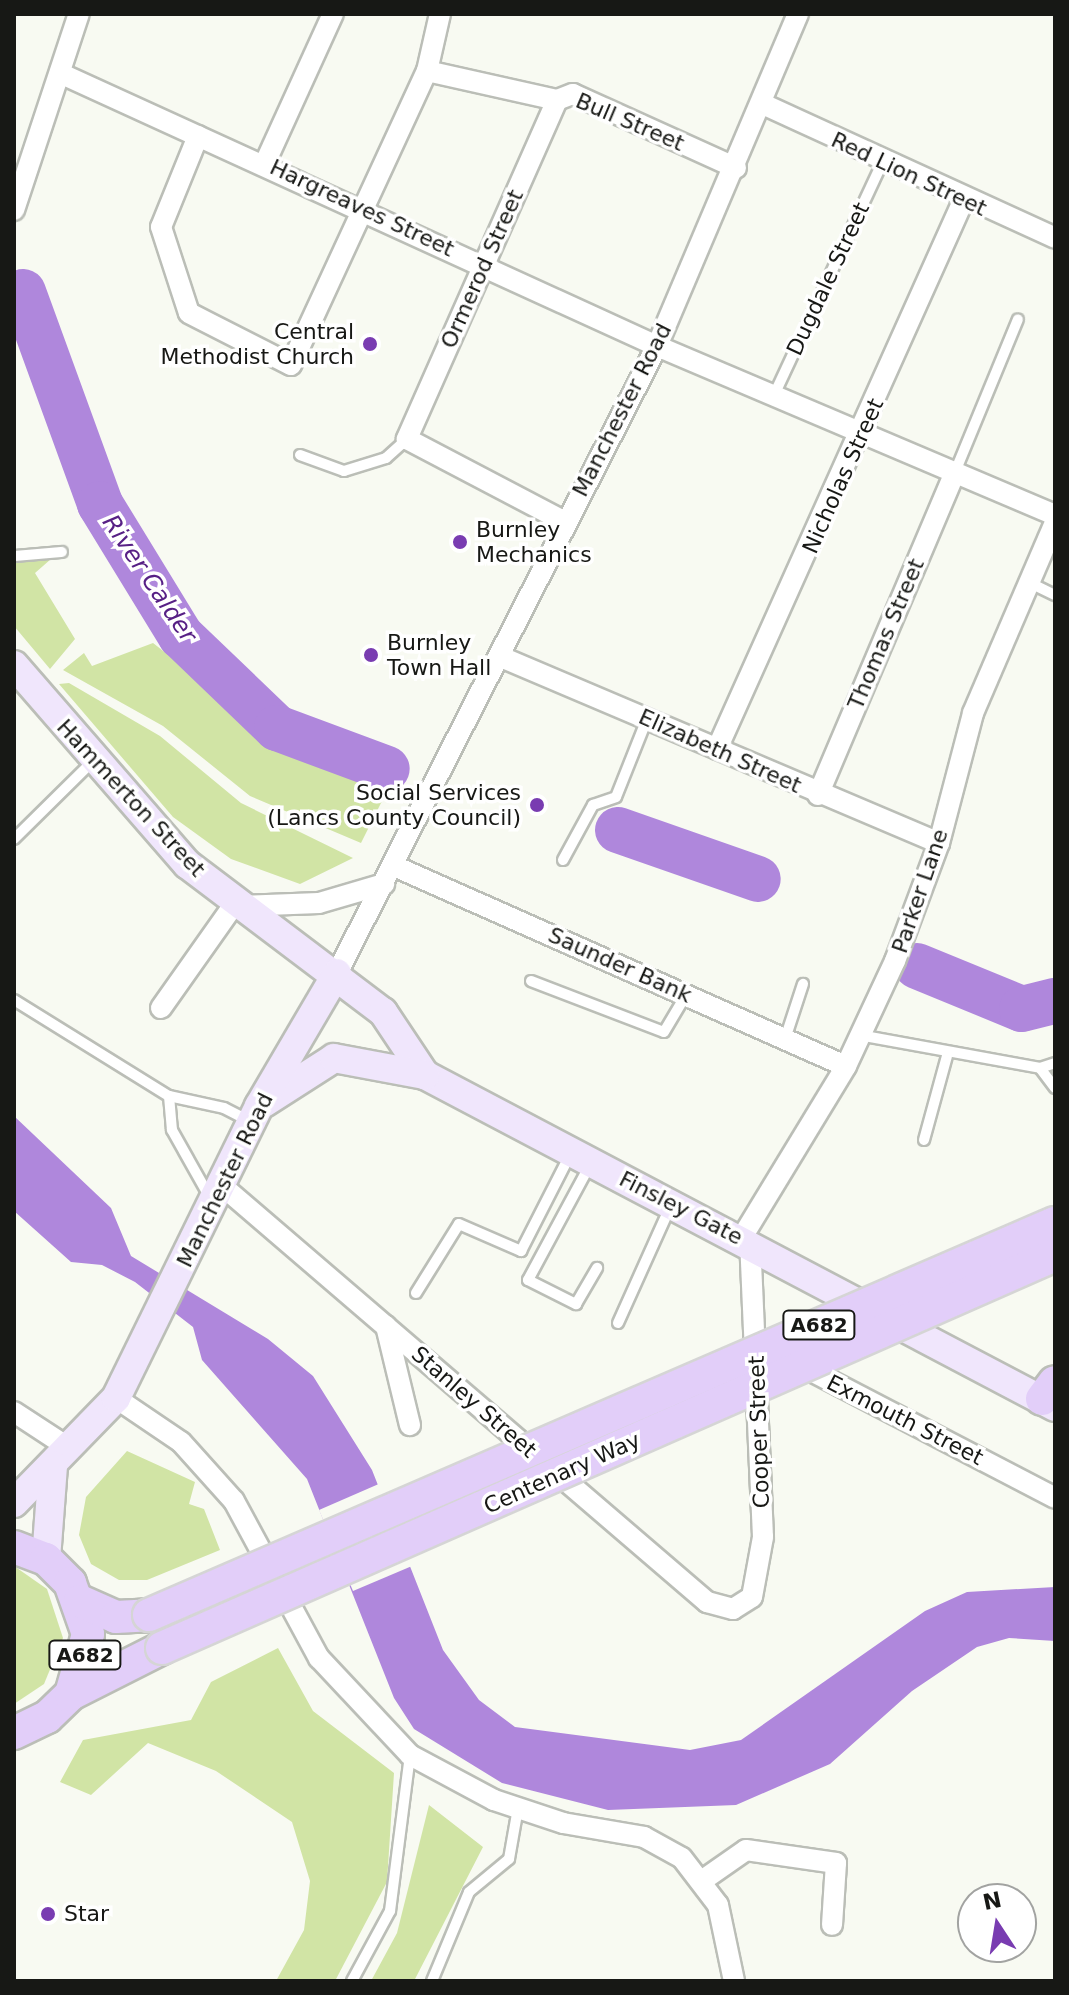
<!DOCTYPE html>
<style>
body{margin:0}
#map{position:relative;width:1069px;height:1995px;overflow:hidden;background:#f8faf2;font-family:"DejaVu Sans",sans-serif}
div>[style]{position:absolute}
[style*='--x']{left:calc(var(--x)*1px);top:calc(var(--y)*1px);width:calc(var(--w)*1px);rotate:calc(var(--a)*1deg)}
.green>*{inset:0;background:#d1e4a5}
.water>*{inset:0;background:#af87dc}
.pier>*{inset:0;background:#f8faf2}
.river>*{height:46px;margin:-23px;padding:0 23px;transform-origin:23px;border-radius:23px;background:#af87dc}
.roads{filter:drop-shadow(2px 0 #bbbeb7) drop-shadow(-2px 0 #bbbeb7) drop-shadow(0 2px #bbbeb7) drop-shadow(0 -2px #bbbeb7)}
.lane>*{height:10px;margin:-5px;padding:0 5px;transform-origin:5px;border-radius:5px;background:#fff}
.street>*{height:20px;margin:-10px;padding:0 10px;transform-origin:10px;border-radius:10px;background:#fff}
.secondary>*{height:28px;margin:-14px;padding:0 14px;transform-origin:14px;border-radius:14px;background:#f0e6fc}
.primary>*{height:32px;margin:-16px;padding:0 16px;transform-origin:16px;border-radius:16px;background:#e2cef9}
.bridges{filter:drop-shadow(2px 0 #d5d5d5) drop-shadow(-2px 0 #d5d5d5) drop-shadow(0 2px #d5d5d5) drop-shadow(0 -2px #d5d5d5)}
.primary-bridge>*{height:32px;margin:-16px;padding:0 16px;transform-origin:16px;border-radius:16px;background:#e2cef9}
.dots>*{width:22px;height:22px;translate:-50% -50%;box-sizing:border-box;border:4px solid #fff;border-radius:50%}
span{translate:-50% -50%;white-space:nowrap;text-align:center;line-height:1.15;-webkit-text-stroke:7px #fff;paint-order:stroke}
.shield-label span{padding:2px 6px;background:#fff;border:2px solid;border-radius:6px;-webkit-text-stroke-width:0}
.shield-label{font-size:20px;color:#171815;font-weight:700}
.street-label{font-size:22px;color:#171815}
.poi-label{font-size:22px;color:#171815}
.right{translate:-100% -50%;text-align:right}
.left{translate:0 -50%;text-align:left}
.water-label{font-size:24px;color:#572085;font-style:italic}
.frame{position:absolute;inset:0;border:16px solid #171815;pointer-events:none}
.north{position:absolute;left:957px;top:1883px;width:80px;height:80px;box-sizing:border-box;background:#fff;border:2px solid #a2a3a1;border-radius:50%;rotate:348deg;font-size:22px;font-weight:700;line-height:32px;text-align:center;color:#171815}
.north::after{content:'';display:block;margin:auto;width:28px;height:36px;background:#793cb1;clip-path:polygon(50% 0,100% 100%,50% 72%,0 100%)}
</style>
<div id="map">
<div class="green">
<i style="clip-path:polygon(51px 559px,35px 573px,75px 639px,50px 669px,14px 626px,14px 561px)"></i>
<i style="clip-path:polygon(153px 643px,266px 731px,386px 793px,361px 843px,250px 796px,163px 726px,63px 670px,84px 653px,92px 666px)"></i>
<i style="clip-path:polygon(69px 683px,160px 736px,241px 803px,353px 858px,300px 884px,231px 859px,173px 817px,59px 684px)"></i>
<i style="clip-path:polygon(127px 1451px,195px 1482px,189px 1504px,204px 1509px,220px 1550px,147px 1580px,119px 1580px,91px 1564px,79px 1535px,86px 1497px)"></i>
<i style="clip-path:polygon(14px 1566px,47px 1589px,63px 1638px,44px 1684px,14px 1704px)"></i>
<i style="clip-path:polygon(278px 1648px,313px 1711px,394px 1773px,387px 1882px,335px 1981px,276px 1981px,304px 1930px,310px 1881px,292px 1822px,216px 1771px,148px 1743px,91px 1795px,60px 1782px,83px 1740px,191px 1720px,211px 1682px)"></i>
<i style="clip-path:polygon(429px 1805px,483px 1847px,414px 1981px,371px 1981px,397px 1933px)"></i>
</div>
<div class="water">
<i style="clip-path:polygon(14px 1116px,111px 1208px,131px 1256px,268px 1339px,313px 1376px,372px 1470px,443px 1650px,479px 1700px,515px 1727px,690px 1750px,741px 1740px,925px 1611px,967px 1592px,1055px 1587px,1055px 1641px,1009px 1638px,977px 1647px,912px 1691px,830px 1764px,736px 1805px,608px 1810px,502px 1783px,414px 1729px,394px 1698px,307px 1479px,202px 1360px,193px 1327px,135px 1282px,102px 1265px,71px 1262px,14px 1211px)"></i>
</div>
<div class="pier">
<i style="clip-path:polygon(381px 1483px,412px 1566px,353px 1591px,319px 1510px)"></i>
</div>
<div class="river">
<i style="--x:23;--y:292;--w:226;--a:70"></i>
<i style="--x:100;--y:504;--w:155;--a:58.5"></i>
<i style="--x:181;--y:636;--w:133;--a:43.8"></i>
<i style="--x:277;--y:728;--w:117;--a:20.4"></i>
<i style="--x:618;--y:830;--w:148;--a:19.3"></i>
<i style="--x:917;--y:966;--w:113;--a:22.3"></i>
<i style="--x:1022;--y:1009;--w:34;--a:-14"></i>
</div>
<div class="roads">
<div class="lane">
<i style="--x:774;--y:395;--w:256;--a:-65"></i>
<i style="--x:300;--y:455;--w:47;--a:20"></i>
<i style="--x:344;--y:471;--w:44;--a:-17.2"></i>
<i style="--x:386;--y:458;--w:28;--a:-42"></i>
<i style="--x:955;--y:472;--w:165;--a:-67.6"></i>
<i style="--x:14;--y:556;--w:48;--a:-4.8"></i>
<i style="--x:1028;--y:582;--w:30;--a:26"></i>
<i style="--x:14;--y:839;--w:111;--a:-44.6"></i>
<i style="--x:563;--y:860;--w:63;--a:-61.4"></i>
<i style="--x:593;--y:805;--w:24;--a:-19"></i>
<i style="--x:616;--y:797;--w:84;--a:-68.3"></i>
<i style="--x:531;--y:981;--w:142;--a:21"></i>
<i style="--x:664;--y:1032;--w:43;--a:-59.3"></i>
<i style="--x:14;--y:1000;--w:182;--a:31.8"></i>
<i style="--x:169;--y:1096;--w:56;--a:12.3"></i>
<i style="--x:224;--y:1108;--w:28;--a:27"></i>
<i style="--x:859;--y:1035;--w:184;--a:10.3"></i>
<i style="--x:1040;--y:1068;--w:25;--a:53"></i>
<i style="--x:785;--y:1039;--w:58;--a:-71.9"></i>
<i style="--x:1040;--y:1068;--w:16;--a:-18"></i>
<i style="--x:169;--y:1096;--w:34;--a:85"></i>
<i style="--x:172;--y:1130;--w:76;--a:60.7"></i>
<i style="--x:924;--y:1140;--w:87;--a:-74.7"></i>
<i style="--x:591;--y:1163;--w:133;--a:118.3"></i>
<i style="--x:528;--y:1280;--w:54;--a:26.6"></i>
<i style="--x:576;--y:1304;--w:42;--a:-59.7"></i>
<i style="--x:416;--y:1293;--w:81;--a:-58.1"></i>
<i style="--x:459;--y:1224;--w:68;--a:23.5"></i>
<i style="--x:521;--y:1251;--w:110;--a:-63"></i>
<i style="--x:618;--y:1323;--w:129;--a:-65.8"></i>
<i style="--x:352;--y:1981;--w:80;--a:-61.5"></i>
<i style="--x:390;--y:1911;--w:157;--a:-82.7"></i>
<i style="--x:432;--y:1981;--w:96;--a:-67.4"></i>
<i style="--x:469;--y:1892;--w:52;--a:-39.5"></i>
<i style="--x:509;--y:1859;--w:52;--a:-80"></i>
</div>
<div class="street">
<i style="--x:427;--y:71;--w:133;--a:12.6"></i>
<i style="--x:557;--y:100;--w:17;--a:-21"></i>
<i style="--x:573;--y:94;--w:179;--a:24.4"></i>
<i style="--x:64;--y:75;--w:652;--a:24.56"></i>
<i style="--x:657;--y:346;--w:432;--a:23"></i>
<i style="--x:557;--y:100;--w:371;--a:113.9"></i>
<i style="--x:407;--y:439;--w:178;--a:27.7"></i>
<i style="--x:765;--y:105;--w:319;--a:24.6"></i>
<i style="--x:198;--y:136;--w:98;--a:112.1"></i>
<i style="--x:161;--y:227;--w:90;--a:72"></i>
<i style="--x:189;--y:313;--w:114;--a:27"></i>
<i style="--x:291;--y:365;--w:324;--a:-65.2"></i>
<i style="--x:427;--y:71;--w:58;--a:-77.2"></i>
<i style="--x:265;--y:163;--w:164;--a:-65.5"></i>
<i style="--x:14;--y:210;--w:206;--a:-71.7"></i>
<i style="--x:501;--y:657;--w:476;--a:23"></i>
<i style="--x:717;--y:749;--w:601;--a:-65.82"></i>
<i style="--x:818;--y:795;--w:351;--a:-67"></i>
<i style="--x:394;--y:866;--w:494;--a:23.9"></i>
<i style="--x:240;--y:906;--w:79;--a:-2.2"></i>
<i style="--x:319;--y:903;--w:68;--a:-16.3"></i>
<i style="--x:337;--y:973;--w:704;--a:-62.96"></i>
<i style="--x:657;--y:346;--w:361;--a:-67"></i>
<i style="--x:161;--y:1008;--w:128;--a:-54.8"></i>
<i style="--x:220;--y:1184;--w:642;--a:40.64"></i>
<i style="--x:707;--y:1602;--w:27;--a:15"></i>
<i style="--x:733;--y:1609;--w:22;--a:-32"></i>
<i style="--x:752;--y:1597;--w:61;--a:-79.6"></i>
<i style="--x:763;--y:1537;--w:293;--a:-92.5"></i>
<i style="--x:741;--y:1239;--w:202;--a:-58.7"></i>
<i style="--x:846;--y:1066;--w:116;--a:-65"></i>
<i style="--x:895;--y:961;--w:126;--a:-69.6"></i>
<i style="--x:939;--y:843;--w:134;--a:-75.3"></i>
<i style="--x:973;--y:713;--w:207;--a:-66.7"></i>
<i style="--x:386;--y:1326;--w:102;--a:76.4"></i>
<i style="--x:796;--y:1363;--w:292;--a:27.5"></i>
<i style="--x:116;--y:1398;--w:78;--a:34.1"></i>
<i style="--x:181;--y:1442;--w:79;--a:48.1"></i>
<i style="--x:234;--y:1501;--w:179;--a:61.6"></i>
<i style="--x:319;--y:1658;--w:133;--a:46.8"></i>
<i style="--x:410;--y:1755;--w:95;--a:28.2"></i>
<i style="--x:494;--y:1800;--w:73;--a:18.4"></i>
<i style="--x:563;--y:1823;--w:82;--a:9.8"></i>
<i style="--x:644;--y:1837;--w:43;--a:28.9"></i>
<i style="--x:682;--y:1858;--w:59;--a:52.5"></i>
<i style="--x:718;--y:1905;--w:78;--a:78.1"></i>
<i style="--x:14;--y:1412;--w:66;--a:33.2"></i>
<i style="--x:703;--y:1880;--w:52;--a:-34.9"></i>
<i style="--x:746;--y:1850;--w:91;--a:8.2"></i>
<i style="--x:836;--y:1863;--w:62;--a:93.7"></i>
</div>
<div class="secondary">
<i style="--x:14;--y:665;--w:264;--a:49"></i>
<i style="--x:187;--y:864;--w:246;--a:37.1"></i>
<i style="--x:383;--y:1012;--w:76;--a:56.3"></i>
<i style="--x:425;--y:1075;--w:712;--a:27.79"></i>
<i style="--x:264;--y:1103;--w:83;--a:-32.7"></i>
<i style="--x:334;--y:1058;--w:93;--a:10.6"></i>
<i style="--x:14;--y:1503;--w:146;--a:-45.8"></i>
<i style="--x:116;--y:1398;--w:325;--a:-63.9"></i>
<i style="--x:259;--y:1106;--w:154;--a:-59.6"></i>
<i style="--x:46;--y:1559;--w:94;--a:-85.7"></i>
</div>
<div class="primary">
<i style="--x:1042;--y:1399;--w:21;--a:-53"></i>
<i style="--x:14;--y:1547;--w:34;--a:21"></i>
<i style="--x:46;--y:1559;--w:34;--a:45"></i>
<i style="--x:70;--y:1583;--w:54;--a:70.6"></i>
<i style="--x:88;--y:1634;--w:62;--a:105.8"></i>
<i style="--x:71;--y:1694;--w:33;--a:136"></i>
<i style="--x:47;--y:1717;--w:37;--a:154"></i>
<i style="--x:80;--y:1601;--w:39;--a:24"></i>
<i style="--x:116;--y:1617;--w:33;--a:-3"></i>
<i style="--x:71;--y:1694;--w:102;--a:-26.8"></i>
</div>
</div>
<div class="bridges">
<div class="primary-bridge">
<i style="--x:149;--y:1615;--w:987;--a:-23.4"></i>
<i style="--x:162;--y:1648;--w:976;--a:-23.75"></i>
</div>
</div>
<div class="dots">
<i style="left:370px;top:344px;background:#793cb1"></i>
<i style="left:460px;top:542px;background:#793cb1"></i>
<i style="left:371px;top:655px;background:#793cb1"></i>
<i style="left:537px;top:805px;background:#793cb1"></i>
<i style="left:48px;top:1914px;background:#793cb1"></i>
</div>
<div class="shield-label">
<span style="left:819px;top:1325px">A682</span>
<span style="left:85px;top:1655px">A682</span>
</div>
<div class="street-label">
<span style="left:630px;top:122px;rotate:23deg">Bull Street</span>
<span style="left:909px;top:174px;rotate:25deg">Red Lion Street</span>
<span style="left:362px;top:208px;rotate:25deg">Hargreaves Street</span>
<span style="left:482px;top:269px;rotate:-66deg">Ormerod Street</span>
<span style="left:828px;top:279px;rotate:-65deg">Dugdale Street</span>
<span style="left:622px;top:410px;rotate:-63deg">Manchester Road</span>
<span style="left:843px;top:476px;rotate:-66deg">Nicholas Street</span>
<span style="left:886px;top:634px;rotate:-67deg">Thomas Street</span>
<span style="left:720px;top:751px;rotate:24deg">Elizabeth Street</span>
<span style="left:131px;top:798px;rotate:47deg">Hammerton Street</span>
<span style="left:920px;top:891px;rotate:-71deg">Parker Lane</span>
<span style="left:620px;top:965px;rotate:24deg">Saunder Bank</span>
<span style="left:225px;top:1180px;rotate:-64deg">Manchester Road</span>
<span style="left:681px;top:1208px;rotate:27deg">Finsley Gate</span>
<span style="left:474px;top:1402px;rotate:41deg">Stanley Street</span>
<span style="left:905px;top:1420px;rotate:27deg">Exmouth Street</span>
<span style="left:759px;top:1432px;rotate:-92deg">Cooper Street</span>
<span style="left:562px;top:1473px;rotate:-24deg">Centenary Way</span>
</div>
<div class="poi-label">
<span class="right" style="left:354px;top:344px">Central<br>Methodist Church</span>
<span class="left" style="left:476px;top:542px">Burnley<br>Mechanics</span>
<span class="left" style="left:387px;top:655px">Burnley<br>Town Hall</span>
<span class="right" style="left:521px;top:805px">Social Services<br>(Lancs County Council)</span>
<span class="left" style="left:64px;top:1914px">Star</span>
</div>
<div class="water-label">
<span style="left:149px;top:579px;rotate:56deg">River Calder</span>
</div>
<div class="frame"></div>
<div class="north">N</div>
</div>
